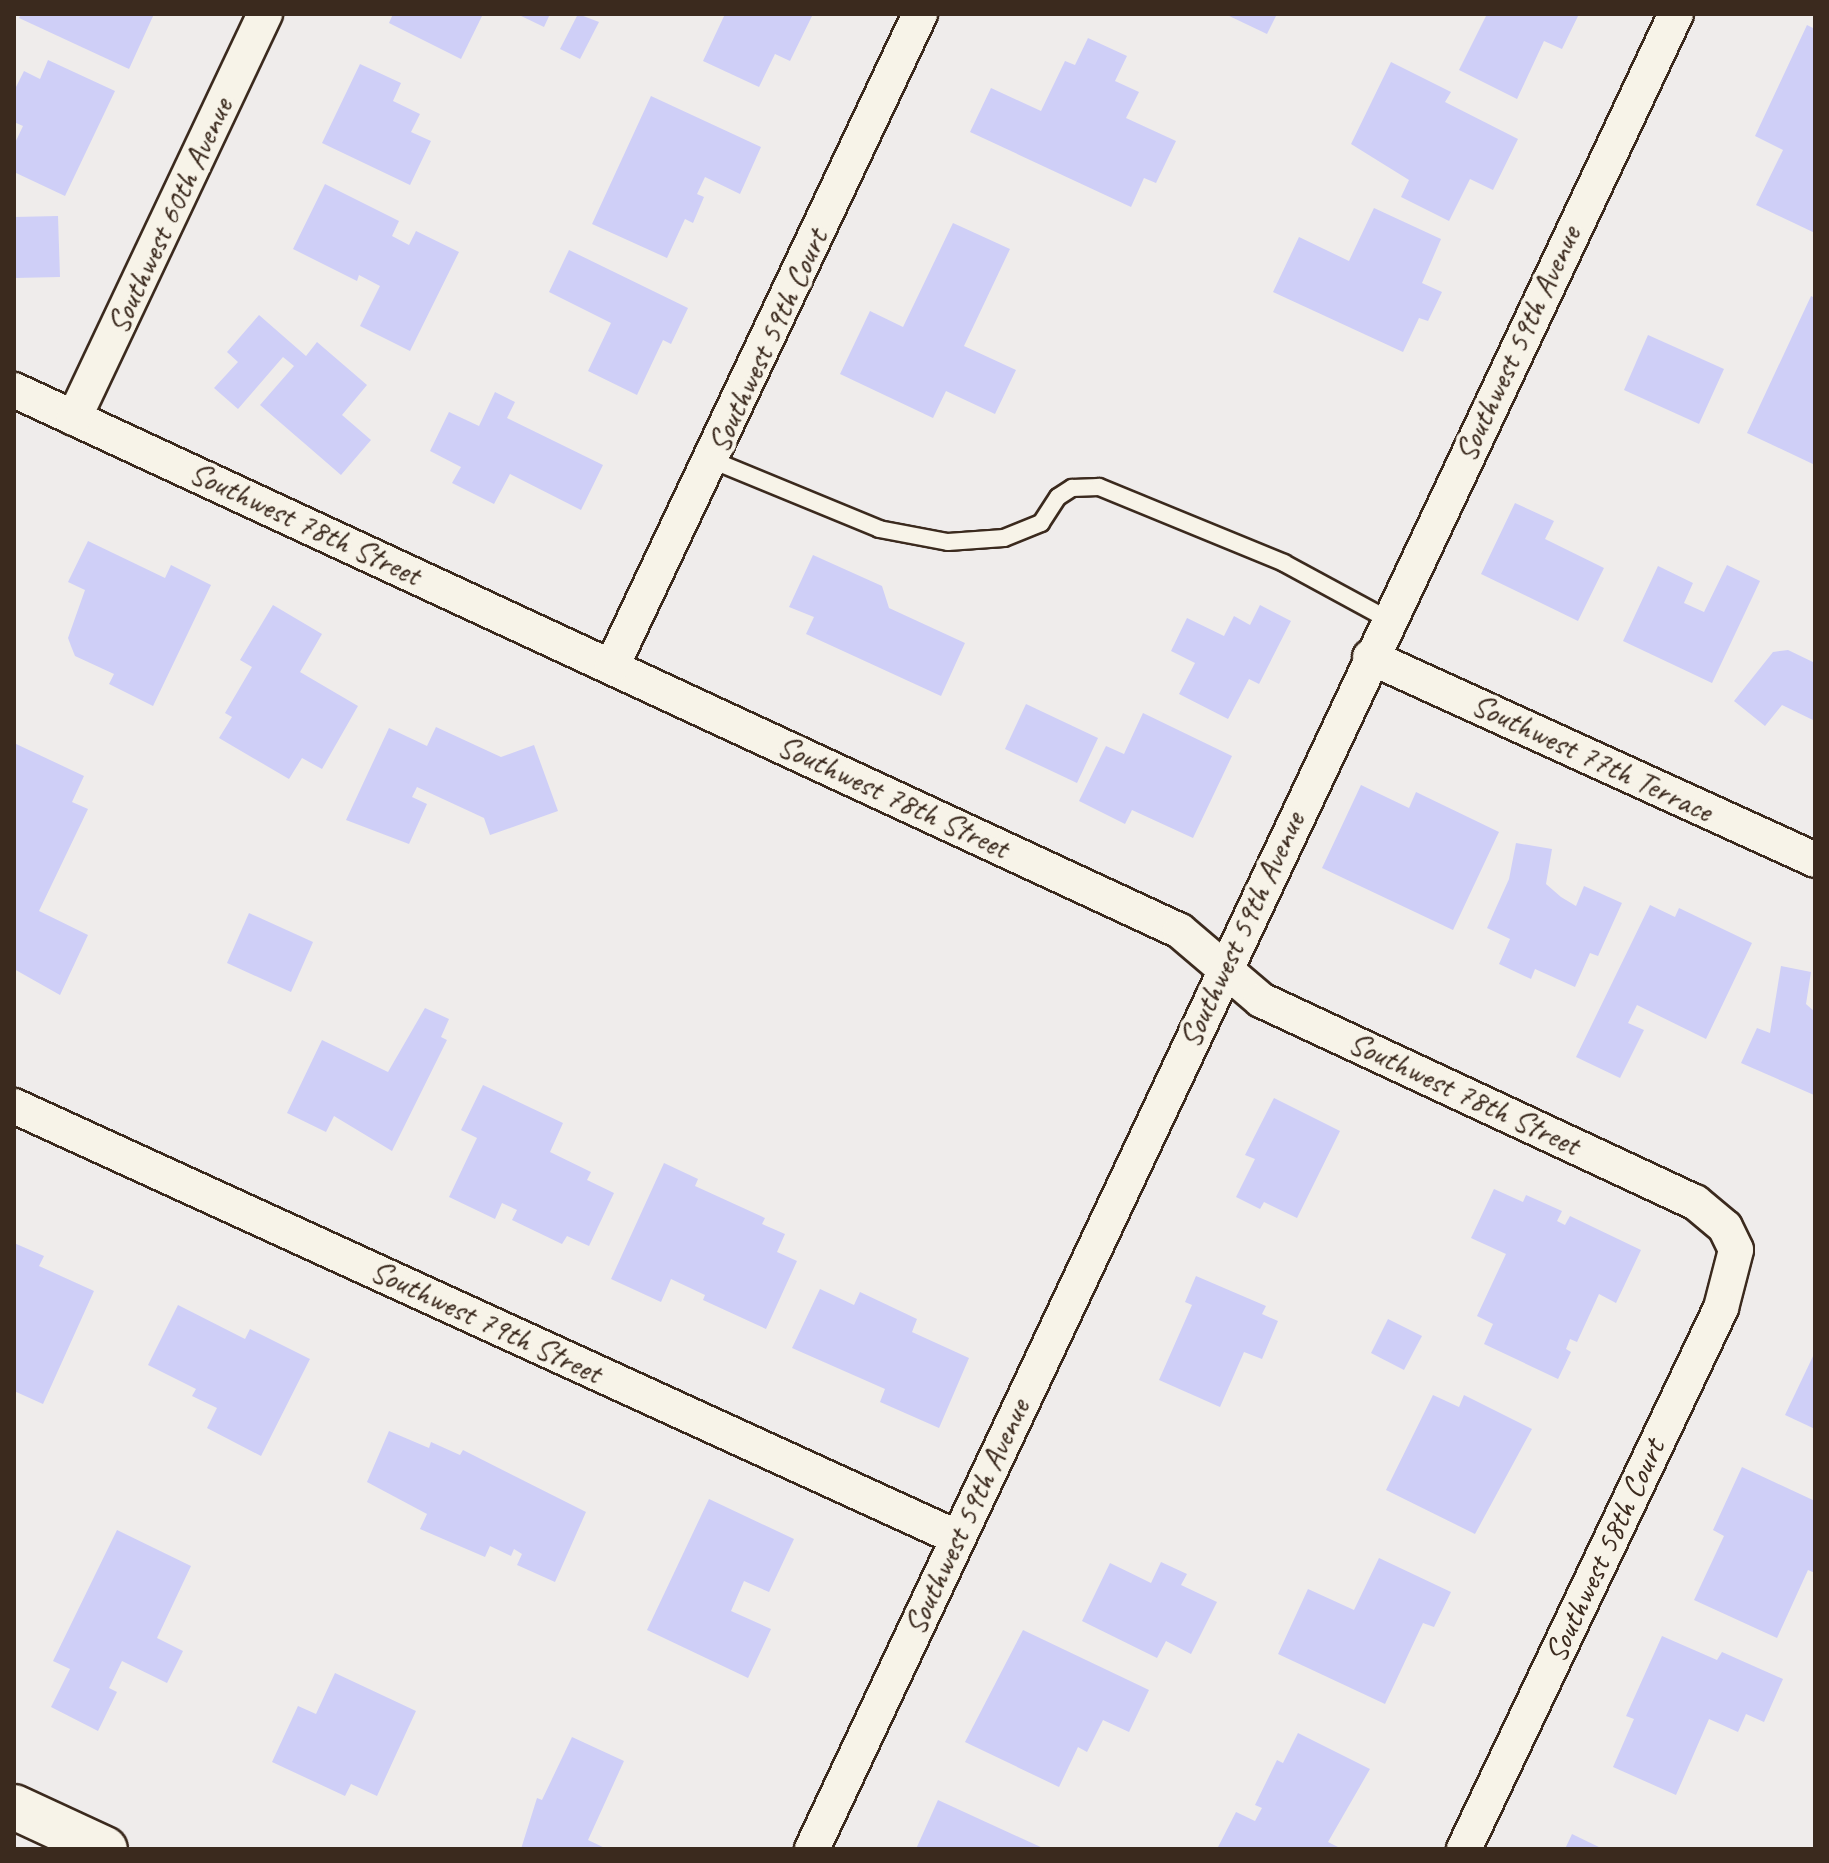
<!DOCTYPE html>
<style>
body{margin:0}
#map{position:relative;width:1829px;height:1863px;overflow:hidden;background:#efeceb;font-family:Caveat,sans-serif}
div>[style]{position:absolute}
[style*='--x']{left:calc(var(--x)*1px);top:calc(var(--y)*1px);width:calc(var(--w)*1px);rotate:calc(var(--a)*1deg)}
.building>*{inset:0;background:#cfcff7}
.roads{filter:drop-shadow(2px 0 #3b2a1e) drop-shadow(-2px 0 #3b2a1e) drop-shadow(0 2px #3b2a1e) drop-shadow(0 -2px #3b2a1e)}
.lane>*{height:16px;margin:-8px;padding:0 8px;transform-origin:8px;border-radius:8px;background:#f7f3e8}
.street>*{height:34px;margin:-17px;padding:0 17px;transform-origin:17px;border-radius:17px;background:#f7f3e8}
.secondary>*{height:44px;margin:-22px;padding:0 22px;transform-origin:22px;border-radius:22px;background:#f7f3e8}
span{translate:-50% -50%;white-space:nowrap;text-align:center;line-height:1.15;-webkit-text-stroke:8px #f7f3e8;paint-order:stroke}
.street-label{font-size:32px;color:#3b2a1e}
.frame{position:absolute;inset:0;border:16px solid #3b2a1e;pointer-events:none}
</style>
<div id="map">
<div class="building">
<i style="clip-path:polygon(21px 14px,154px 14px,129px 69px,19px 18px)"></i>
<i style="clip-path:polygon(393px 14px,483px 14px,461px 59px,389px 23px)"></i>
<i style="clip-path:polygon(517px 14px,550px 14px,544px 27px)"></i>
<i style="clip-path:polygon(578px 14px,599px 22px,580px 59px,560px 49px)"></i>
<i style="clip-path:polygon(725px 14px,813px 14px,790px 61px,775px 54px,759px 87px,703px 61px)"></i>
<i style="clip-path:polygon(1225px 14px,1277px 14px,1267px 34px)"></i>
<i style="clip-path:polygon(1487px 14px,1579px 14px,1562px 49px,1544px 41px,1517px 99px,1459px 70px)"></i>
<i style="clip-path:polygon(1807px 25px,1815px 29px,1815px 233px,1756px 205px,1783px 150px,1755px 136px)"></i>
<i style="clip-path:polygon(1088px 38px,1127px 56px,1115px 81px,1139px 92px,1126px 118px,1176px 141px,1156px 183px,1144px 178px,1131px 207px,970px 132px,991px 88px,1041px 111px,1065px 61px,1075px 65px)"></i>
<i style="clip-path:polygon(48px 60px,115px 91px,65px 196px,14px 172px,14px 145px,23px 126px,14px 122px,14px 91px,24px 71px,40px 79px)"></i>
<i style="clip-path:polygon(1391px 62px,1451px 92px,1445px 102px,1518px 139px,1493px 190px,1470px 179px,1449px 221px,1401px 197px,1409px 180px,1351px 144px)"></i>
<i style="clip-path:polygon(360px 64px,401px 83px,393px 101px,420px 114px,411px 132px,431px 141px,410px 185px,322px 143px)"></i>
<i style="clip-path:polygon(651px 96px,761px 147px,740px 194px,705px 177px,697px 194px,704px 197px,693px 223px,685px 219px,667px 258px,592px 224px)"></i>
<i style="clip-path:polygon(325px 184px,399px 221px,392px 236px,409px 245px,416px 231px,459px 252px,410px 351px,360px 326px,380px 286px,359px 275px,357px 281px,293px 249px)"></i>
<i style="clip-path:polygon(1374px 208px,1441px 239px,1422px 283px,1442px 292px,1428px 321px,1419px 318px,1403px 352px,1273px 292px,1299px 237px,1349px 261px)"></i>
<i style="clip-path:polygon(58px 216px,60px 277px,14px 278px,14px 217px)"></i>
<i style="clip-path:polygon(953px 223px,1010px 249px,964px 346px,1016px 370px,995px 414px,946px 391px,933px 418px,840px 374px,870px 311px,903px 327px)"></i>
<i style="clip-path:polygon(569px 250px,688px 308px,671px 344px,663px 340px,637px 395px,588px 371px,611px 323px,549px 292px)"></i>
<i style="clip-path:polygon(1811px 296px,1815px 298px,1815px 465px,1747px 433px)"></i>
<i style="clip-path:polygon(259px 315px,306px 356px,317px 342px,367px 385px,342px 415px,371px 440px,341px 475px,260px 405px,294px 366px,283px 357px,238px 409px,214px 388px,238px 362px,227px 352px)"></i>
<i style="clip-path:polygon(1648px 335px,1724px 369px,1699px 424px,1624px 390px)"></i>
<i style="clip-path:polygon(495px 392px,515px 402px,507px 418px,603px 465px,581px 510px,510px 474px,494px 504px,452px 483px,461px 467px,430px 451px,449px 412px,479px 426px)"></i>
<i style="clip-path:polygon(1515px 503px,1554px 521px,1545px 539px,1604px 568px,1578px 621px,1481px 574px)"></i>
<i style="clip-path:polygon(88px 541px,165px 578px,171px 565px,211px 585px,153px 706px,109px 684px,114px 674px,75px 656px,71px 646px,68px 638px,85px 590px,68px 582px)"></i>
<i style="clip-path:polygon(813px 555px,882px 586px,889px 608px,965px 643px,941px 696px,806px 634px,814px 617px,789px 607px)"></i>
<i style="clip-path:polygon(1727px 565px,1760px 581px,1712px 683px,1623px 641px,1658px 566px,1693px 583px,1684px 603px,1704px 612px)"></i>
<i style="clip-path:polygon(273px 605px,322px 634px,300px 672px,358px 706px,322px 769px,302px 758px,289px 779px,219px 738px,232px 717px,225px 713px,252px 667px,240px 660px)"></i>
<i style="clip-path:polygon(1260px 605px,1291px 621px,1259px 684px,1249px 679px,1228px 719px,1179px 694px,1195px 663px,1171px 651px,1187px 618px,1224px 636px,1234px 616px,1250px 625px)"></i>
<i style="clip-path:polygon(1788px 650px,1815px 663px,1815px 721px,1782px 705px,1765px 726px,1734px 701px,1773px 652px)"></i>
<i style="clip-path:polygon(1026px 704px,1098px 738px,1077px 783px,1005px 749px)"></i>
<i style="clip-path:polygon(1143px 713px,1232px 756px,1193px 838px,1132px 810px,1125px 824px,1079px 801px,1106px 746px,1124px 754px)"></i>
<i style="clip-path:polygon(436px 727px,501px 757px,534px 745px,558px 811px,490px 835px,484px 818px,417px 787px,412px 797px,427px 804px,409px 844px,346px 820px,389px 728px,427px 746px)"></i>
<i style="clip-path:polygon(14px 743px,84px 776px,72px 802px,88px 809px,39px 911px,88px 935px,60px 995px,14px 969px)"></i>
<i style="clip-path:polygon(1361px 785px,1409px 808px,1416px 792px,1499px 832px,1453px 930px,1322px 868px)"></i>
<i style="clip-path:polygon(1516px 843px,1552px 849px,1546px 884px,1561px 897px,1576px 906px,1584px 886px,1622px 903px,1598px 956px,1590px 953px,1575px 987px,1535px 969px,1531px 979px,1499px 964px,1510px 939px,1487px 928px,1509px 879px)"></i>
<i style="clip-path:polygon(1650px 905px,1675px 917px,1679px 908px,1752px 943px,1706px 1039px,1637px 1005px,1628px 1023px,1644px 1030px,1620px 1078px,1576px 1057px)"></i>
<i style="clip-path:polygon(249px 913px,313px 942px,291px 992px,227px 963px)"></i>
<i style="clip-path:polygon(1781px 966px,1811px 972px,1806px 1004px,1815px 1012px,1814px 1095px,1741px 1063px,1757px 1028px,1770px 1033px)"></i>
<i style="clip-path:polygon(425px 1008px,449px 1019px,441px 1037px,447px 1040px,392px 1151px,334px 1116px,326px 1132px,287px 1113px,322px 1040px,388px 1072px)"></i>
<i style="clip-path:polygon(483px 1085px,563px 1123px,550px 1152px,591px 1172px,587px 1180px,614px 1193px,589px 1246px,567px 1236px,562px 1244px,512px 1220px,517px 1210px,502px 1203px,495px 1219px,449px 1197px,477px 1138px,461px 1130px)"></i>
<i style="clip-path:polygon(1274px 1098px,1340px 1131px,1297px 1218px,1264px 1202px,1260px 1209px,1236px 1197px,1255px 1159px,1245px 1155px)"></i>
<i style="clip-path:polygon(664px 1163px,698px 1179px,695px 1186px,765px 1218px,762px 1224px,785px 1234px,777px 1252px,797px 1261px,766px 1329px,703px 1300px,705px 1295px,671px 1279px,661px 1302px,611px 1279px)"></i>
<i style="clip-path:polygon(1494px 1189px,1523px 1202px,1526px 1195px,1562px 1211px,1557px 1221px,1565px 1225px,1570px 1216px,1641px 1250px,1616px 1303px,1599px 1294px,1577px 1342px,1570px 1339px,1566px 1349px,1571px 1352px,1558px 1379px,1484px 1344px,1493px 1324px,1477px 1316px,1506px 1254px,1471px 1238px)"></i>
<i style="clip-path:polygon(14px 1243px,44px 1256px,39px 1266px,94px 1291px,43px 1404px,14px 1391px)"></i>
<i style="clip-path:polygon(1196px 1276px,1266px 1306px,1262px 1314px,1278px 1321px,1262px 1359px,1244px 1352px,1220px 1407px,1159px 1380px,1192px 1305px,1185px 1302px)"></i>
<i style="clip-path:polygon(820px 1289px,854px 1305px,860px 1292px,917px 1319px,912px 1332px,969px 1358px,939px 1428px,880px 1402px,885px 1389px,792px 1348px)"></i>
<i style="clip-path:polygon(178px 1305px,245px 1339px,250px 1329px,310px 1359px,261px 1456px,207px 1428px,217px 1408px,192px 1396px,196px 1389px,148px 1365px)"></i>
<i style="clip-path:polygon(1388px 1319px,1422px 1336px,1404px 1370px,1371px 1353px)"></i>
<i style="clip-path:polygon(1815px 1352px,1815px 1429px,1785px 1415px)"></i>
<i style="clip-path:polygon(1433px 1395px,1459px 1407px,1464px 1395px,1532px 1429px,1475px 1534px,1386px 1490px)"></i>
<i style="clip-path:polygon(389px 1431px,429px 1448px,431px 1442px,460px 1455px,463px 1450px,586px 1512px,555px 1582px,517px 1565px,522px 1554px,514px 1549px,511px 1556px,490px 1546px,485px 1557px,420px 1529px,427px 1514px,367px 1482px)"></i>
<i style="clip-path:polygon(1742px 1467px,1815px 1501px,1815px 1573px,1808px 1570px,1777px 1638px,1694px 1600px,1724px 1536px,1713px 1530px)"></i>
<i style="clip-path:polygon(709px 1499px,794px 1539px,769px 1592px,744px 1581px,731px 1611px,771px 1629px,748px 1678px,647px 1630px)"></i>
<i style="clip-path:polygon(117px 1530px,191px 1566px,157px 1638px,183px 1651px,167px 1683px,122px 1661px,109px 1688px,117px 1692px,98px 1731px,51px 1707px,70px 1669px,53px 1661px)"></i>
<i style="clip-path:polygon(1379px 1558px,1451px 1592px,1434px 1627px,1423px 1623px,1385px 1704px,1278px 1654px,1308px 1589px,1354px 1610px)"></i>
<i style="clip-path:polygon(1161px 1562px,1187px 1574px,1181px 1585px,1217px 1602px,1191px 1654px,1166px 1641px,1157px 1658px,1082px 1621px,1110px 1563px,1151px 1583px)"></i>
<i style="clip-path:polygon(1023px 1630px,1149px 1690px,1129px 1732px,1103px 1720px,1087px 1752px,1078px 1747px,1059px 1787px,965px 1742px)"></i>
<i style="clip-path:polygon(1662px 1636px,1717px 1660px,1722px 1652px,1783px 1679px,1764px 1722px,1746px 1714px,1738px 1732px,1709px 1719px,1676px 1795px,1613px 1767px,1634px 1719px,1626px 1716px)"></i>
<i style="clip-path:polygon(335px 1673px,416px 1711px,377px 1796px,351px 1784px,345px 1796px,272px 1762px,298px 1706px,316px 1714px)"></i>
<i style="clip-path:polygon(1298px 1733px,1370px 1769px,1328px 1842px,1342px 1849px,1217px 1849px,1236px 1812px,1255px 1821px,1262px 1808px,1255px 1805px,1277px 1760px,1283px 1763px)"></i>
<i style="clip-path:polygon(572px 1737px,624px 1761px,588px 1840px,607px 1849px,521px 1849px,537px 1798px,542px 1800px)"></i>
<i style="clip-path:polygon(938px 1800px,1045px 1849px,916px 1849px)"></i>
<i style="clip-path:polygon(1572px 1834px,1603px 1849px,1565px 1849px)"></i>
</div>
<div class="roads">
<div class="lane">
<i style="--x:712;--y:460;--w:181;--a:22.4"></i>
<i style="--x:879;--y:529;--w:70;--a:10.7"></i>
<i style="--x:948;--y:542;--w:56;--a:-4.1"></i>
<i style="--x:1004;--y:538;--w:40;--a:-22"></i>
<i style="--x:1041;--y:523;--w:31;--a:-57"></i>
<i style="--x:1058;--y:497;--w:17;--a:-33"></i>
<i style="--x:1072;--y:488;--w:27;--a:-2"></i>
<i style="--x:1099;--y:487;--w:200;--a:22.3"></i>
<i style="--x:1284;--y:563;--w:117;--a:28.5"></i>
</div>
<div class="street">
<i style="--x:14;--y:390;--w:1285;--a:24.89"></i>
<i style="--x:1180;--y:931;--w:106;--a:40.4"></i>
<i style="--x:1261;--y:1000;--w:479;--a:25"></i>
<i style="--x:1695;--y:1202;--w:39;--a:40"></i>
<i style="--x:1725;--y:1227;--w:25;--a:64"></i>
<i style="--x:1736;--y:1250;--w:60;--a:104.5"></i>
<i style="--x:1721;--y:1308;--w:599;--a:115.41"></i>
<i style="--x:74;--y:418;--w:447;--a:-64.7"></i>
<i style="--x:1370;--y:657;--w:489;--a:24.5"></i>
<i style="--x:612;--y:666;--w:721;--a:-64.71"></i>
<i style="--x:14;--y:1106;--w:1038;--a:24.59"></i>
<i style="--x:812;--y:1849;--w:2028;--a:-64.79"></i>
</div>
<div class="secondary">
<i style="--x:14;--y:1807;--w:100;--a:24.8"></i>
</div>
</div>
<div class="street-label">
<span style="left:170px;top:216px;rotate:-65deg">Southwest 60th Avenue</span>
<span style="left:768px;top:341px;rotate:-65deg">Southwest 59th Court</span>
<span style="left:1518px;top:344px;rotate:-65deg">Southwest 59th Avenue</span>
<span style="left:305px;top:524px;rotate:25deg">Southwest 78th Street</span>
<span style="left:1592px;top:758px;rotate:25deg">Southwest 77th Terrace</span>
<span style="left:893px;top:797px;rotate:25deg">Southwest 78th Street</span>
<span style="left:1242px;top:930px;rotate:-65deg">Southwest 59th Avenue</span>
<span style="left:1464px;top:1094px;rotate:25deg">Southwest 78th Street</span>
<span style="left:486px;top:1322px;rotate:25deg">Southwest 79th Street</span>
<span style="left:967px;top:1517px;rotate:-65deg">Southwest 59th Avenue</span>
<span style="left:1605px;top:1551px;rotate:-65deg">Southwest 58th Court</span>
</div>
<div class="frame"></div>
</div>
